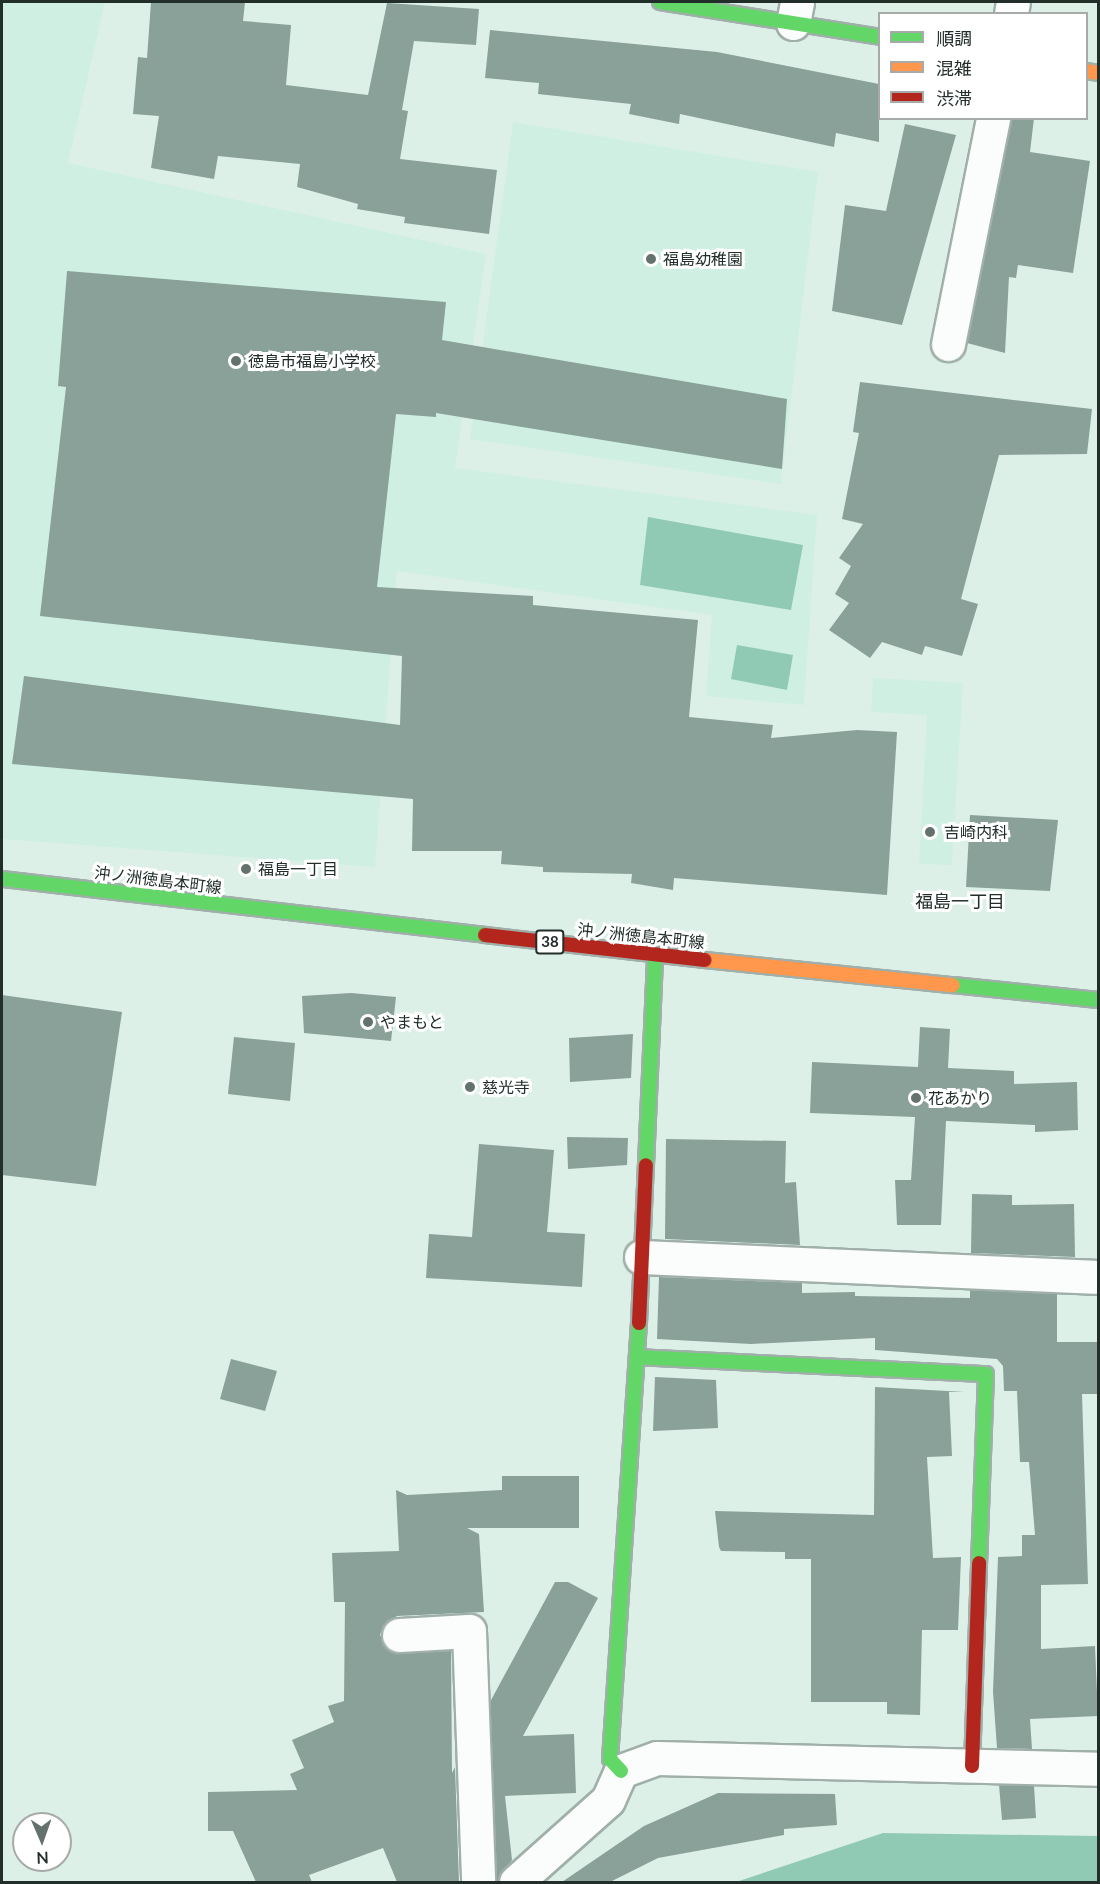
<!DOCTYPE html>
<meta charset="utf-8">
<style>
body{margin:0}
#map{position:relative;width:1100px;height:1884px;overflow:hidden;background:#ddf0e8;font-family:Lato,"Noto Sans JP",sans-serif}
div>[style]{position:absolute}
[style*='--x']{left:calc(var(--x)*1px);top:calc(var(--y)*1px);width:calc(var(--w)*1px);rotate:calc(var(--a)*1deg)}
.built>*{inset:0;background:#cfefe2}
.water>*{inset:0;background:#90cab5}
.building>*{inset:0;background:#89a198}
.roads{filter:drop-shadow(2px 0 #a0afa9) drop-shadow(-2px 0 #a0afa9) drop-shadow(0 2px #a0afa9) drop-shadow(0 -2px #a0afa9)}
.street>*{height:33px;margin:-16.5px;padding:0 16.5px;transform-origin:16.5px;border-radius:16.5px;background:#fafdfc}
.fast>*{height:14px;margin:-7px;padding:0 7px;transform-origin:7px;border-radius:7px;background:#63d668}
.slow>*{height:14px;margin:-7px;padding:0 7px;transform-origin:7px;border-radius:7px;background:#ff974d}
.jam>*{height:14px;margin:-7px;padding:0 7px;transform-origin:7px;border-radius:7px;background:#b3261e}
.dots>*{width:16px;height:16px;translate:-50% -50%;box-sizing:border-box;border:3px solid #fff;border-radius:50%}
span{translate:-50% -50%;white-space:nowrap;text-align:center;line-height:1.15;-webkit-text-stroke:6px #fff;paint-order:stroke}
.shield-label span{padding:2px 4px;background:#fff;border:2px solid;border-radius:4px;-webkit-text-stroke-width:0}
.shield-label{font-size:15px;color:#212e29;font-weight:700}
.poi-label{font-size:16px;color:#212e29}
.left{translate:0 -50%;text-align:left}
.street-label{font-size:16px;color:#212e29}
.neighbourhood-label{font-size:18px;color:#212e29}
.frame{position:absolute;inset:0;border:3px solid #212e29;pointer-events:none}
.legend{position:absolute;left:878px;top:12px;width:210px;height:108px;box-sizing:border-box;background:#fff;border:2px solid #a6aba9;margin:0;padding:8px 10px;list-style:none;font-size:18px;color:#212e29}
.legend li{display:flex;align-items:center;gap:12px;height:30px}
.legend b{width:30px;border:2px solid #a6aba9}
.north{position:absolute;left:12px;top:1812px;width:60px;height:60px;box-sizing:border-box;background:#fff;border:2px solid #a6aba9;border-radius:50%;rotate:178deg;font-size:16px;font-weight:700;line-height:24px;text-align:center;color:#212e29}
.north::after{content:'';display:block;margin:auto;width:21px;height:27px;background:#63726c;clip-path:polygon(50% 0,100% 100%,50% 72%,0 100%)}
</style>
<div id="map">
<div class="built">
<i style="clip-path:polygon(2px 2px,105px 2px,68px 163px,486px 254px,455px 468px,817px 515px,804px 705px,706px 696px,712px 615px,397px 571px,375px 867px,2px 839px)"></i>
<i style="clip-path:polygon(513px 122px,818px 172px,781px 484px,470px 439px)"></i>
<i style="clip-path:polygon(873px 678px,963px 683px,952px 865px,919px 864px,927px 715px,871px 712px)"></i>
</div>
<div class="water">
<i style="clip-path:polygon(648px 517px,803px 545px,791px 610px,640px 585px)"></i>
<i style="clip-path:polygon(737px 645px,793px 655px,787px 690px,731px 679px)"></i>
<i style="clip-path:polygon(883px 1833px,1098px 1836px,1098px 1882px,736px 1882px)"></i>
</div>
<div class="building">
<i style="clip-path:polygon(151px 2px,245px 2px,243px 21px,291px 25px,286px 85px,368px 95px,387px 3px,479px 9px,476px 45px,414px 41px,402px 110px,408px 111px,400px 159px,497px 170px,489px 234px,404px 223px,405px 217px,357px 209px,358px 204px,297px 187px,300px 164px,218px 156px,214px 179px,151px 168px,159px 116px,133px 114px,138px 57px,147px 58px)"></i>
<i style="clip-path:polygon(490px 30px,717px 52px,879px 84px,879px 142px,836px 133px,834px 147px,680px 114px,679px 124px,629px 114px,631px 104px,538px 94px,539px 83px,485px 78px)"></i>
<i style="clip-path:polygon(1011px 118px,1034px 118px,1030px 152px,1090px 161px,1073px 273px,1018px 265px,1016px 278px,1009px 277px,1005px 353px,967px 343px)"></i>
<i style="clip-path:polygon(905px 124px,956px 135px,902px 325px,832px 311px,845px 205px,886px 211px)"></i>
<i style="clip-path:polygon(67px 271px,446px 302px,442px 340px,787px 399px,782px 469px,436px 413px,436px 417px,396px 414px,377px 587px,533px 596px,533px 605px,698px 620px,689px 717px,773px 725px,771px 738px,857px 730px,897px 732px,887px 895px,674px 878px,673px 890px,631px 883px,632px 874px,543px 872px,543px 867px,501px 864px,502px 851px,412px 851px,413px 799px,12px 764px,24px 676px,400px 725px,402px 656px,40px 616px,66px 387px,58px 386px)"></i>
<i style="clip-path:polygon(860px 382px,1092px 409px,1087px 454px,999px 455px,961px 599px,978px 604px,962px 656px,925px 646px,922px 655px,882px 642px,870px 658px,829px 630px,849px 603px,835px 594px,851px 566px,839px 558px,863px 524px,842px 519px,859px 433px,853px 432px)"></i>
<i style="clip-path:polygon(970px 815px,1058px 820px,1050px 891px,966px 887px)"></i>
<i style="clip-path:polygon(351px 993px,396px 997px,391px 1041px,304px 1033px,302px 996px)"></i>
<i style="clip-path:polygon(2px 995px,122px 1012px,96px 1186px,2px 1175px)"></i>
<i style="clip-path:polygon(920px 1027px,950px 1029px,948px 1068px,1014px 1071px,1014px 1084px,1077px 1082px,1078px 1130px,1035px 1132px,1035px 1125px,946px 1121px,941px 1225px,897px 1225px,895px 1180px,911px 1180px,915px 1117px,810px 1113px,812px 1062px,918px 1067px)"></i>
<i style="clip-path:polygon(633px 1034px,631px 1078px,570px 1082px,569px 1038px)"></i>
<i style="clip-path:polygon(234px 1037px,295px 1043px,290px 1101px,228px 1094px)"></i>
<i style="clip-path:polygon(567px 1137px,628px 1138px,627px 1165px,568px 1169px)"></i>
<i style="clip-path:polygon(666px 1139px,786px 1141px,785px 1183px,796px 1182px,800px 1245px,665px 1239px)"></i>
<i style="clip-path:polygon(479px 1144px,554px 1150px,547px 1232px,585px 1234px,582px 1287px,426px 1278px,429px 1234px,472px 1237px)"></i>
<i style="clip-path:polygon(972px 1194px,1012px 1195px,1012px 1205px,1074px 1204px,1075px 1257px,971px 1253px)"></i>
<i style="clip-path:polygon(659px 1277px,802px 1283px,802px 1293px,855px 1292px,855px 1296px,970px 1298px,970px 1290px,1057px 1294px,1057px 1342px,1098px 1342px,1098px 1394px,1082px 1394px,1088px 1584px,1041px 1585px,1041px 1649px,1095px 1646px,1098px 1716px,1030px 1719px,1032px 1749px,997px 1748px,993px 1692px,998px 1557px,1022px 1556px,1022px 1535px,1035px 1535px,1029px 1462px,1020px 1462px,1017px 1391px,1004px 1391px,1003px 1366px,997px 1359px,875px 1350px,875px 1338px,751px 1344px,657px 1339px)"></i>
<i style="clip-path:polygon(231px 1359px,277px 1371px,265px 1411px,220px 1399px)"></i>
<i style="clip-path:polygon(655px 1377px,716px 1380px,718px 1428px,653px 1431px)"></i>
<i style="clip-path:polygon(875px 1387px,965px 1392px,949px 1392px,952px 1456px,927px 1457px,933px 1558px,961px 1557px,958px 1630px,922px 1630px,920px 1715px,887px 1714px,887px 1702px,811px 1702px,811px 1559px,785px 1559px,785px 1552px,721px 1551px,719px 1547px,715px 1511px,874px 1515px)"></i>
<i style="clip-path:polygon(502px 1476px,579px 1476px,579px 1528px,467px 1528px,479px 1534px,484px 1612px,397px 1616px,383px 1626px,380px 1635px,391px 1652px,451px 1651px,452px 1773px,455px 1767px,459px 1882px,397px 1882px,383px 1848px,309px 1875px,312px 1882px,256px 1882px,233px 1831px,208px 1831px,208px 1792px,297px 1790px,290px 1774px,304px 1768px,292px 1740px,334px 1722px,328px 1706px,344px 1701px,345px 1602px,334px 1602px,332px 1553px,399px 1551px,396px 1490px,407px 1495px,502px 1490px)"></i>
<i style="clip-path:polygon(555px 1582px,568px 1582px,598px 1598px,523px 1736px,574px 1734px,576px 1793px,505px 1796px,512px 1860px,497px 1882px,490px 1702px)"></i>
<i style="clip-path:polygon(999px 1785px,1034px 1786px,1036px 1818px,1002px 1820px)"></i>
<i style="clip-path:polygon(718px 1793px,835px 1794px,837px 1825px,784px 1829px,784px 1835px,658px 1858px,610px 1882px,562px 1882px,644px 1826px)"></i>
</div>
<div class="roads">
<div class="street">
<i style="--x:1011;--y:14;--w:12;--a:-81"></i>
<i style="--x:793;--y:23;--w:21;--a:-79"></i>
<i style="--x:948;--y:344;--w:230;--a:-78.7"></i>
<i style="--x:641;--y:1257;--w:453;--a:2.5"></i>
<i style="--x:399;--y:1635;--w:70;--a:-3.3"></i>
<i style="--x:469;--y:1631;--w:251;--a:87.9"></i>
<i style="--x:516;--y:1882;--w:123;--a:-41.7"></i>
<i style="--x:608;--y:1800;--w:32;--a:-66"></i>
<i style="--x:621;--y:1771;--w:38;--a:-20"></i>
<i style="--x:657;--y:1758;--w:441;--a:1.4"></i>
</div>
<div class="fast">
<i style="--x:660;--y:2;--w:223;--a:9"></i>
<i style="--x:2;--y:879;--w:486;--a:6.6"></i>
<i style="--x:953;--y:985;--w:146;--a:5.9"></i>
<i style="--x:646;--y:1165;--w:210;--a:-87.5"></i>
<i style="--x:637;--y:1357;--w:349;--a:2.8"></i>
<i style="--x:986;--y:1374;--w:189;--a:92.1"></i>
<i style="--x:621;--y:1771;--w:16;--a:-133"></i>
<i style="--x:610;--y:1759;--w:437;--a:-86.2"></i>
</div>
<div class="slow">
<i style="--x:1086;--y:71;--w:12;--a:9"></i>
<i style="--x:705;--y:960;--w:249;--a:5.8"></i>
</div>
<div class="jam">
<i style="--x:485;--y:935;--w:221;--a:6.5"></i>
<i style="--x:639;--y:1323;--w:158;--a:-87.5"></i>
<i style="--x:972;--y:1766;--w:203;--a:-88"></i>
</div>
</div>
<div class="dots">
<i style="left:651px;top:259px;background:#63726c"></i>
<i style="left:236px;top:361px;background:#63726c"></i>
<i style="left:930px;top:832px;background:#63726c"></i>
<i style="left:246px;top:869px;background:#63726c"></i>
<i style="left:368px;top:1022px;background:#63726c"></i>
<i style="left:470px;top:1087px;background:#63726c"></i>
<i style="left:916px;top:1098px;background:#63726c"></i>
</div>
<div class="shield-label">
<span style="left:550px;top:942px">38</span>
</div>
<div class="poi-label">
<span class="left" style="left:663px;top:259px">福島幼稚園</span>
<span class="left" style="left:248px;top:361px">徳島市福島小学校</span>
<span class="left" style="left:944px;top:832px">吉崎内科</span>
<span class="left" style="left:258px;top:869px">福島一丁目</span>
<span class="left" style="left:380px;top:1022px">やまもと</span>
<span class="left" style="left:482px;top:1087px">慈光寺</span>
<span class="left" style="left:928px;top:1098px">花あかり</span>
</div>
<div class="street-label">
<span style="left:158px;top:880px;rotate:7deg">沖ノ洲徳島本町線</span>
<span style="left:641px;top:936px;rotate:6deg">沖ノ洲徳島本町線</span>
</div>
<div class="neighbourhood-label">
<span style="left:960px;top:901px">福島一丁目</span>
</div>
<div class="frame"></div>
<ul class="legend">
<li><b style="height:8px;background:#63d668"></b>順調</li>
<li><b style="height:8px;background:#ff974d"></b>混雑</li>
<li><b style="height:8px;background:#b3261e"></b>渋滞</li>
</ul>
<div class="north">N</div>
</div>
